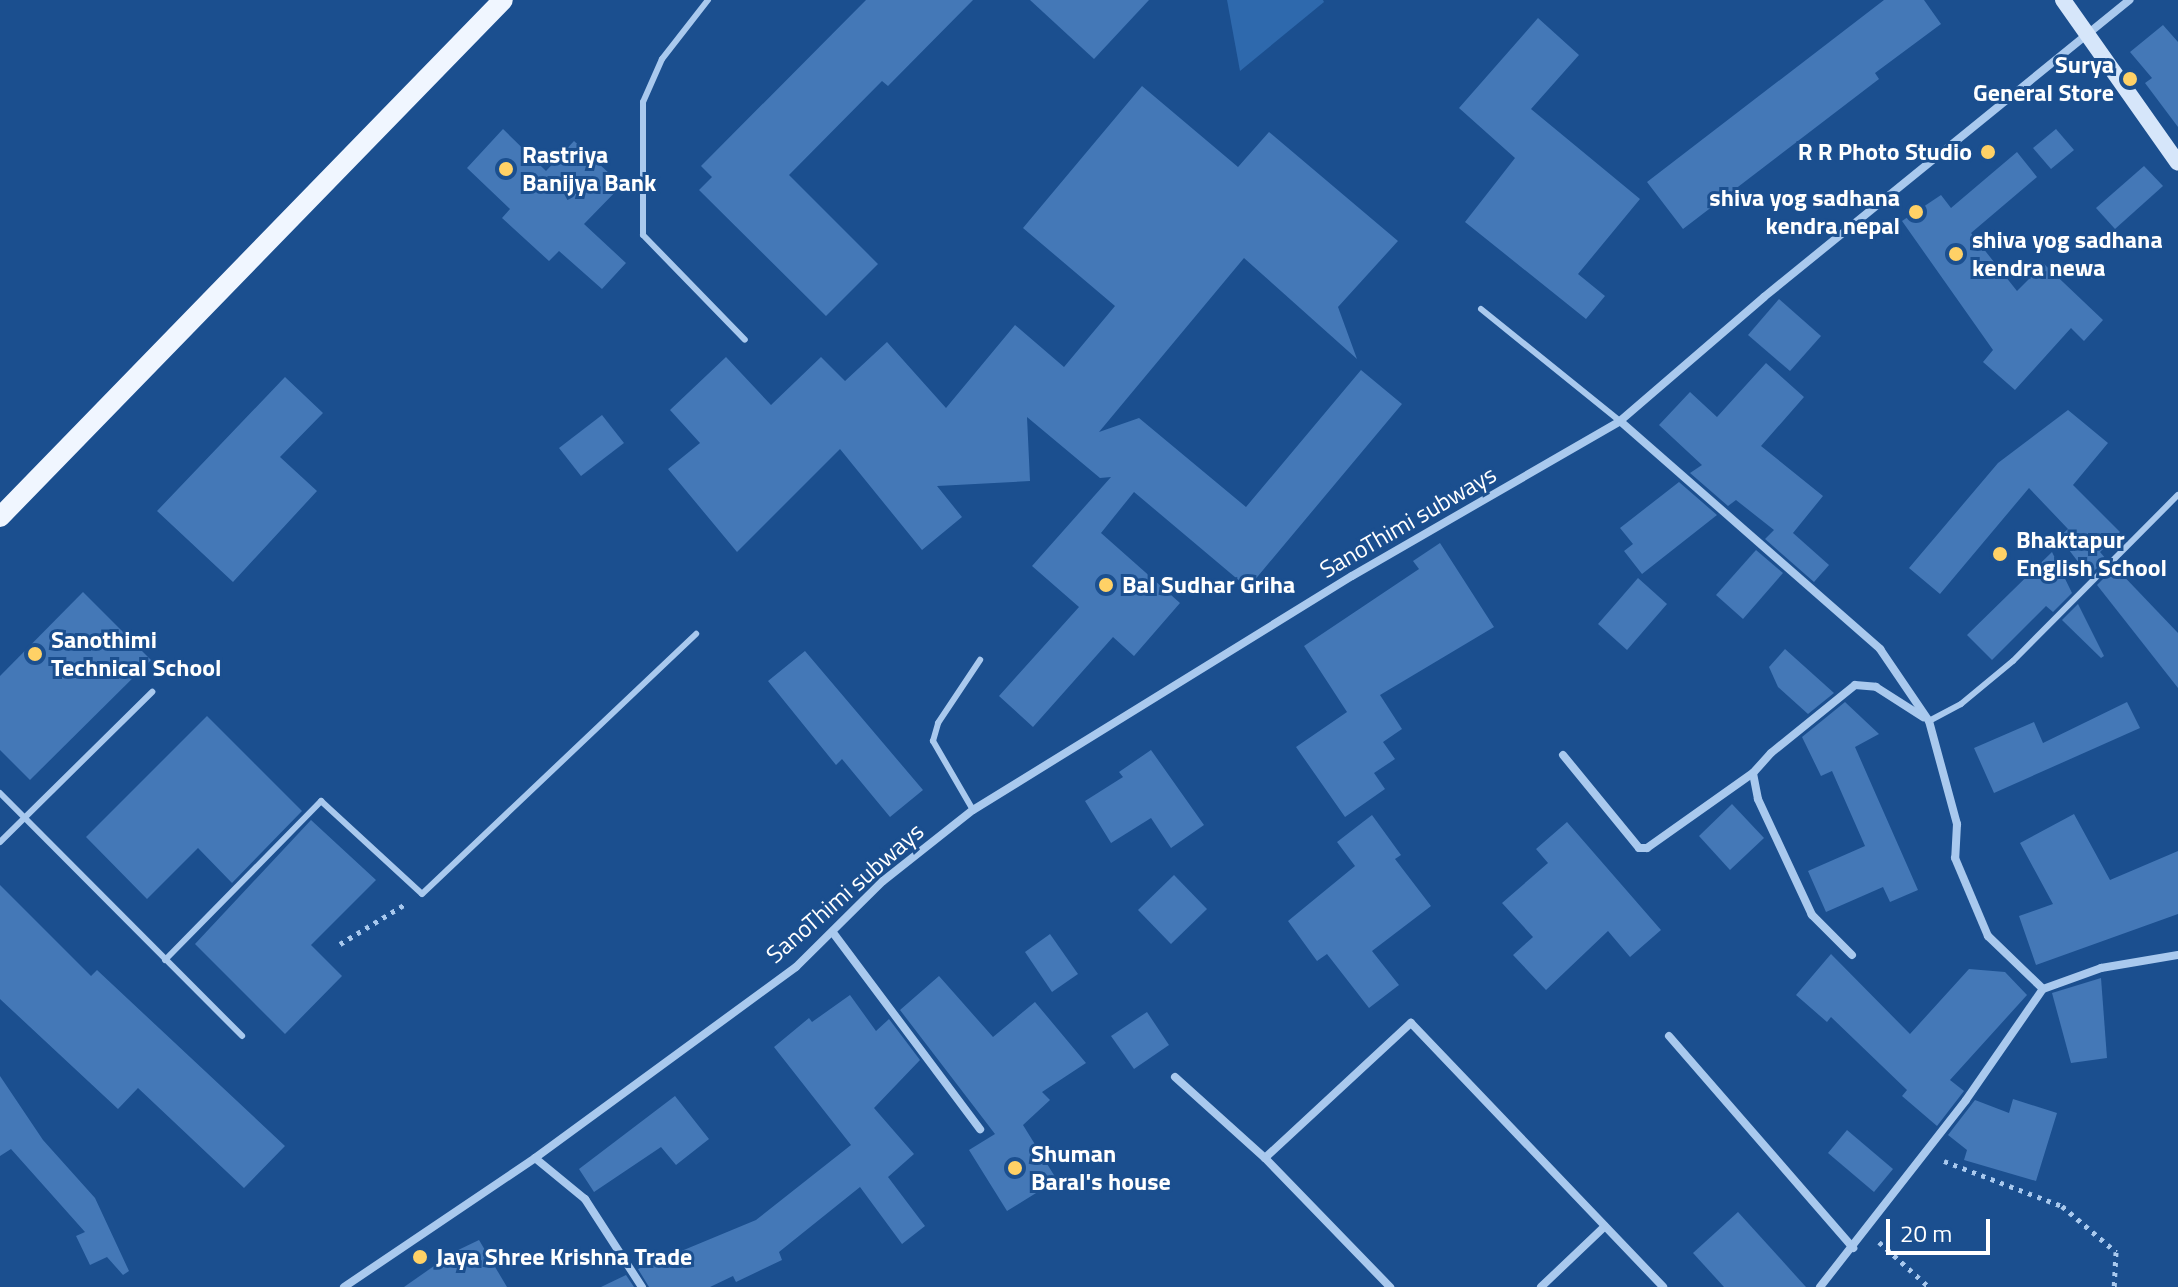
<!DOCTYPE html>
<style>
body{margin:0}
#map{position:relative;width:2178px;height:1287px;overflow:hidden;background:#1b4f8f;font-family:"Titillium Web",sans-serif}
div>[style]{position:absolute}
[style*='--x']{left:calc(var(--x)*1px);top:calc(var(--y)*1px);width:calc(var(--w)*1px);rotate:calc(var(--a)*1deg)}
.green>*{inset:0;background:#2e69ad}
.building>*{inset:0;background:#4478b7}
.path>*{height:5px;margin-top:-2.5px;transform-origin:0;background:repeating-linear-gradient(90deg,#a9c9ee 0 4px,transparent 0 10px)}
.service>*{height:6px;margin:-3px;padding:0 3px;transform-origin:3px;border-radius:3px;background:#a9c9ee}
.minor>*{height:8px;margin:-4px;padding:0 4px;transform-origin:4px;border-radius:4px;background:#a9c9ee}
.secondary>*{height:16px;margin:-8px;padding:0 8px;transform-origin:8px;border-radius:8px;background:#d6e6fa}
.primary>*{height:20px;margin:-10px;padding:0 10px;transform-origin:10px;border-radius:10px;background:#f0f6ff}
.dots>*{width:22px;height:22px;translate:-50% -50%;box-sizing:border-box;border:4px solid #1b4f8f;border-radius:50%}
span{translate:-50% -50%;white-space:nowrap;text-align:center;line-height:1.15;-webkit-text-stroke:6px #1b4f8f;paint-order:stroke}
.poi-label{font-size:24px;color:#fff;font-weight:700}
.right{translate:-100% -50%;text-align:right}
.left{translate:0 -50%;text-align:left}
.street-label{font-size:24px;color:#fff}
.scale{position:absolute;left:1886px;top:1219px;width:104px;height:36px;box-sizing:border-box;border:4px solid #fff;border-top:0;padding-left:10px;font-size:24px;line-height:28px;white-space:nowrap;color:#fff;-webkit-text-stroke:6px #1b4f8f;paint-order:stroke}
</style>
<div id="map">
<div class="green">
<i style="clip-path:polygon(1227px 0,1323px 0,1324px 2px,1240px 71px)"></i>
</div>
<div class="building">
<i style="clip-path:polygon(866px 0,973px 0,888px 86px,882px 81px,789px 175px,878px 264px,826px 316px,699px 190px,712px 177px,701px 166px)"></i>
<i style="clip-path:polygon(1030px 0,1149px 0,1094px 59px)"></i>
<i style="clip-path:polygon(1884px 0,1924px 0,1941px 24px,1875px 73px,1879px 79px,1683px 229px,1647px 182px)"></i>
<i style="clip-path:polygon(1538px 18px,1579px 55px,1531px 109px,1640px 199px,1578px 274px,1605px 296px,1586px 319px,1465px 222px,1515px 158px,1459px 108px)"></i>
<i style="clip-path:polygon(2163px 25px,2178px 42px,2178px 127px,2145px 83px,2152px 78px,2130px 52px)"></i>
<i style="clip-path:polygon(1142px 86px,1238px 167px,1269px 132px,1398px 241px,1338px 307px,1357px 359px,1244px 258px,1099px 432px,1139px 418px,1246px 507px,1361px 370px,1402px 404px,1248px 588px,1134px 492px,1101px 533px,1180px 603px,1134px 656px,1113px 637px,1033px 727px,999px 696px,1079px 607px,1032px 566px,1111px 477px,1100px 478px,1027px 417px,1030px 481px,937px 486px,962px 517px,922px 550px,840px 449px,737px 552px,668px 469px,700px 443px,670px 410px,726px 357px,771px 405px,821px 357px,845px 381px,887px 342px,946px 408px,1015px 325px,1064px 367px,1115px 306px,1023px 228px)"></i>
<i style="clip-path:polygon(503px 129px,546px 171px,574px 141px,622px 185px,584px 224px,626px 263px,602px 289px,559px 251px,549px 261px,502px 218px,510px 209px,467px 168px)"></i>
<i style="clip-path:polygon(2056px 129px,2074px 150px,2051px 169px,2033px 148px)"></i>
<i style="clip-path:polygon(2017px 152px,2037px 177px,1971px 233px,2017px 291px,2044px 264px,2103px 320px,2084px 341px,2071px 328px,2015px 390px,1983px 362px,1993px 350px,1902px 221px,1941px 195px,1951px 208px)"></i>
<i style="clip-path:polygon(2144px 166px,2163px 186px,2115px 229px,2096px 208px)"></i>
<i style="clip-path:polygon(1779px 299px,1821px 336px,1790px 371px,1748px 335px)"></i>
<i style="clip-path:polygon(1766px 363px,1804px 397px,1761px 446px,1823px 496px,1793px 533px,1829px 565px,1814px 582px,1765px 539px,1774px 530px,1736px 500px,1728px 506px,1690px 473px,1702px 465px,1659px 425px,1690px 392px,1717px 417px)"></i>
<i style="clip-path:polygon(285px 377px,323px 413px,280px 457px,317px 491px,233px 582px,157px 511px)"></i>
<i style="clip-path:polygon(2068px 410px,2108px 443px,2073px 485px,2120px 532px,2100px 552px,2106px 559px,2089px 576px,2059px 537px,2068px 529px,2029px 488px,1940px 594px,1909px 568px,1998px 463px)"></i>
<i style="clip-path:polygon(602px 415px,624px 443px,581px 476px,559px 448px)"></i>
<i style="clip-path:polygon(1679px 482px,1717px 515px,1642px 574px,1624px 551px,1633px 544px,1620px 528px)"></i>
<i style="clip-path:polygon(1440px 543px,1494px 627px,1380px 695px,1402px 729px,1383px 742px,1395px 759px,1374px 773px,1385px 789px,1345px 817px,1296px 747px,1347px 712px,1304px 646px,1419px 569px,1413px 561px)"></i>
<i style="clip-path:polygon(1756px 550px,1783px 573px,1743px 619px,1716px 595px)"></i>
<i style="clip-path:polygon(2052px 552px,2072px 593px,2053px 612px,2046px 606px,1992px 660px,1967px 635px)"></i>
<i style="clip-path:polygon(2115px 567px,2178px 633px,2178px 688px,2097px 585px)"></i>
<i style="clip-path:polygon(1638px 578px,1667px 604px,1627px 650px,1598px 624px)"></i>
<i style="clip-path:polygon(83px 592px,151px 660px,30px 780px,0 750px,0 676px)"></i>
<i style="clip-path:polygon(2078px 604px,2104px 656px,2101px 658px,2062px 620px)"></i>
<i style="clip-path:polygon(1785px 649px,1834px 693px,1808px 714px,1778px 687px,1769px 667px)"></i>
<i style="clip-path:polygon(805px 651px,923px 790px,890px 817px,842px 759px,836px 765px,768px 681px)"></i>
<i style="clip-path:polygon(1845px 702px,1879px 734px,1855px 747px,1918px 890px,1890px 902px,1883px 887px,1826px 912px,1808px 871px,1865px 846px,1832px 771px,1821px 776px,1802px 737px)"></i>
<i style="clip-path:polygon(2127px 702px,2140px 728px,1994px 793px,1974px 748px,2034px 722px,2043px 743px)"></i>
<i style="clip-path:polygon(207px 716px,302px 811px,232px 883px,198px 848px,147px 899px,86px 837px)"></i>
<i style="clip-path:polygon(1151px 750px,1204px 825px,1171px 848px,1151px 818px,1111px 843px,1085px 801px,1123px 777px,1119px 772px)"></i>
<i style="clip-path:polygon(1732px 804px,1764px 838px,1730px 870px,1699px 836px)"></i>
<i style="clip-path:polygon(2074px 814px,2110px 880px,2178px 851px,2178px 914px,2036px 965px,2019px 916px,2053px 904px,2020px 843px)"></i>
<i style="clip-path:polygon(1372px 815px,1401px 855px,1395px 859px,1431px 906px,1372px 951px,1399px 985px,1369px 1008px,1327px 954px,1317px 961px,1288px 921px,1355px 866px,1337px 842px)"></i>
<i style="clip-path:polygon(311px 820px,376px 880px,311px 945px,342px 976px,285px 1034px,195px 944px)"></i>
<i style="clip-path:polygon(1567px 822px,1661px 930px,1630px 957px,1608px 931px,1546px 990px,1513px 955px,1533px 937px,1502px 903px,1548px 863px,1536px 849px)"></i>
<i style="clip-path:polygon(1174px 875px,1207px 909px,1171px 944px,1138px 910px)"></i>
<i style="clip-path:polygon(0 885px,91px 976px,97px 970px,285px 1146px,244px 1188px,138px 1088px,118px 1109px,0 999px)"></i>
<i style="clip-path:polygon(1050px 934px,1078px 974px,1052px 992px,1025px 952px)"></i>
<i style="clip-path:polygon(1831px 954px,1910px 1034px,1969px 969px,2005px 972px,2027px 995px,1950px 1080px,1964px 1091px,1937px 1126px,1902px 1096px,1907px 1090px,1831px 1017px,1827px 1022px,1796px 995px)"></i>
<i style="clip-path:polygon(939px 976px,993px 1037px,1035px 1002px,1086px 1063px,1042px 1092px,1050px 1100px,1023px 1125px,1057px 1180px,1007px 1211px,969px 1150px,995px 1134px,900px 1010px)"></i>
<i style="clip-path:polygon(2101px 978px,2107px 1058px,2071px 1063px,2052px 993px)"></i>
<i style="clip-path:polygon(850px 995px,876px 1031px,889px 1019px,920px 1060px,874px 1108px,914px 1154px,888px 1177px,925px 1226px,902px 1244px,860px 1187px,779px 1252px,782px 1260px,736px 1282px,733px 1276px,710px 1287px,649px 1287px,638px 1269px,756px 1220px,851px 1145px,774px 1047px,809px 1018px,812px 1022px)"></i>
<i style="clip-path:polygon(1147px 1012px,1169px 1045px,1134px 1069px,1111px 1036px)"></i>
<i style="clip-path:polygon(0 1076px,43px 1140px,95px 1198px,129px 1271px,123px 1275px,107px 1257px,90px 1265px,76px 1236px,85px 1232px,11px 1149px,0 1156px)"></i>
<i style="clip-path:polygon(675px 1096px,709px 1139px,676px 1165px,661px 1147px,594px 1192px,579px 1169px)"></i>
<i style="clip-path:polygon(2013px 1099px,2057px 1113px,2036px 1181px,1964px 1160px,1967px 1150px,1948px 1135px,1975px 1100px,2009px 1113px)"></i>
<i style="clip-path:polygon(1847px 1130px,1893px 1169px,1874px 1192px,1828px 1153px)"></i>
<i style="clip-path:polygon(1738px 1212px,1806px 1287px,1724px 1287px,1693px 1253px)"></i>
<i style="clip-path:polygon(479px 1240px,507px 1287px,404px 1287px,454px 1252px)"></i>
<i style="clip-path:polygon(626px 1275px,634px 1287px,601px 1287px)"></i>
</div>
<div class="path">
<i style="--x:340;--y:944;--w:75;--a:-31.4"></i>
<i style="--x:1944;--y:1161;--w:126;--a:20.9"></i>
<i style="--x:2062;--y:1206;--w:71;--a:40.4"></i>
<i style="--x:2116;--y:1252;--w:35;--a:93"></i>
<i style="--x:1879;--y:1242;--w:67;--a:42"></i>
</div>
<div class="service">
<i style="--x:708;--y:0;--w:75;--a:127.9"></i>
<i style="--x:662;--y:59;--w:47;--a:113.8"></i>
<i style="--x:643;--y:102;--w:133;--a:90"></i>
<i style="--x:643;--y:235;--w:146;--a:45.8"></i>
<i style="--x:1481;--y:309;--w:179;--a:38.9"></i>
<i style="--x:1929;--y:721;--w:36;--a:-28"></i>
<i style="--x:1961;--y:704;--w:67;--a:-39.6"></i>
<i style="--x:2013;--y:661;--w:234;--a:-45.2"></i>
<i style="--x:0;--y:793;--w:343;--a:45.1"></i>
<i style="--x:973;--y:810;--w:80;--a:-120.1"></i>
<i style="--x:933;--y:741;--w:19;--a:-74"></i>
<i style="--x:938;--y:723;--w:76;--a:-56.3"></i>
<i style="--x:0;--y:842;--w:214;--a:-44.6"></i>
<i style="--x:165;--y:960;--w:223;--a:-45.5"></i>
<i style="--x:321;--y:801;--w:137;--a:42.6"></i>
<i style="--x:422;--y:894;--w:378;--a:-43.5"></i>
</div>
<div class="minor">
<i style="--x:1620;--y:421;--w:346;--a:41.2"></i>
<i style="--x:1880;--y:649;--w:87;--a:55.8"></i>
<i style="--x:1929;--y:721;--w:107;--a:74.8"></i>
<i style="--x:1957;--y:824;--w:34;--a:93"></i>
<i style="--x:1955;--y:858;--w:85;--a:67.1"></i>
<i style="--x:1988;--y:936;--w:76;--a:43.9"></i>
<i style="--x:2043;--y:989;--w:62;--a:-19.9"></i>
<i style="--x:2101;--y:968;--w:78;--a:-9.6"></i>
<i style="--x:1563;--y:755;--w:120;--a:50.7"></i>
<i style="--x:1639;--y:848;--w:8;--a:0"></i>
<i style="--x:1647;--y:848;--w:130;--a:-35.3"></i>
<i style="--x:834;--y:934;--w:244;--a:53.2"></i>
<i style="--x:1852;--y:955;--w:57;--a:-135"></i>
<i style="--x:1812;--y:915;--w:128;--a:-115"></i>
<i style="--x:1758;--y:799;--w:26;--a:-101"></i>
<i style="--x:1753;--y:773;--w:27;--a:-48"></i>
<i style="--x:1771;--y:753;--w:108;--a:-39"></i>
<i style="--x:1855;--y:685;--w:21;--a:5"></i>
<i style="--x:1876;--y:687;--w:56;--a:32.6"></i>
<i style="--x:1669;--y:1036;--w:281;--a:49"></i>
<i style="--x:1175;--y:1077;--w:121;--a:42"></i>
<i style="--x:1265;--y:1158;--w:180;--a:45.9"></i>
<i style="--x:535;--y:1158;--w:65;--a:39.4"></i>
<i style="--x:585;--y:1199;--w:105;--a:57.1"></i>
<i style="--x:1265;--y:1158;--w:199;--a:-42.8"></i>
<i style="--x:1411;--y:1023;--w:365;--a:46.3"></i>
<i style="--x:344;--y:1287;--w:230;--a:-34"></i>
<i style="--x:535;--y:1158;--w:323;--a:-36.2"></i>
<i style="--x:796;--y:967;--w:122;--a:-44.7"></i>
<i style="--x:883;--y:881;--w:115;--a:-38.3"></i>
<i style="--x:973;--y:810;--w:445;--a:-31.7"></i>
<i style="--x:1352;--y:576;--w:310;--a:-30"></i>
<i style="--x:1620;--y:421;--w:190;--a:-40.7"></i>
<i style="--x:1764;--y:297;--w:471;--a:-39.1"></i>
<i style="--x:1541;--y:1287;--w:88;--a:-43.6"></i>
<i style="--x:1820;--y:1287;--w:237;--a:-52"></i>
<i style="--x:1966;--y:1100;--w:135;--a:-55.3"></i>
</div>
<div class="secondary">
<i style="--x:2063;--y:0;--w:199;--a:54.8"></i>
</div>
<div class="primary">
<i style="--x:0;--y:517;--w:721;--a:-45.79"></i>
</div>
<div class="dots">
<i style="left:2130px;top:79px;background:#ffd166"></i>
<i style="left:1988px;top:152px;background:#ffd166"></i>
<i style="left:506px;top:169px;background:#ffd166"></i>
<i style="left:1916px;top:212px;background:#ffd166"></i>
<i style="left:1956px;top:254px;background:#ffd166"></i>
<i style="left:2000px;top:554px;background:#ffd166"></i>
<i style="left:1106px;top:585px;background:#ffd166"></i>
<i style="left:35px;top:654px;background:#ffd166"></i>
<i style="left:1015px;top:1168px;background:#ffd166"></i>
<i style="left:420px;top:1257px;background:#ffd166"></i>
</div>
<div class="poi-label">
<span class="right" style="left:2114px;top:79px">Surya<br>General Store</span>
<span class="right" style="left:1972px;top:152px">R R Photo Studio</span>
<span class="left" style="left:522px;top:169px">Rastriya<br>Banijya Bank</span>
<span class="right" style="left:1900px;top:212px">shiva yog sadhana<br>kendra nepal</span>
<span class="left" style="left:1972px;top:254px">shiva yog sadhana<br>kendra newa</span>
<span class="left" style="left:2016px;top:554px">Bhaktapur<br>English School</span>
<span class="left" style="left:1122px;top:585px">Bal Sudhar Griha</span>
<span class="left" style="left:51px;top:654px">Sanothimi<br>Technical School</span>
<span class="left" style="left:1031px;top:1168px">Shuman<br>Baral's house</span>
<span class="left" style="left:436px;top:1257px">Jaya Shree Krishna Trade</span>
</div>
<div class="street-label">
<span style="left:1408px;top:522px;rotate:-30deg">SanoThimi subways</span>
<span style="left:845px;top:893px;rotate:-41deg">SanoThimi subways</span>
</div>
<div class="scale">20 m</div>
</div>
